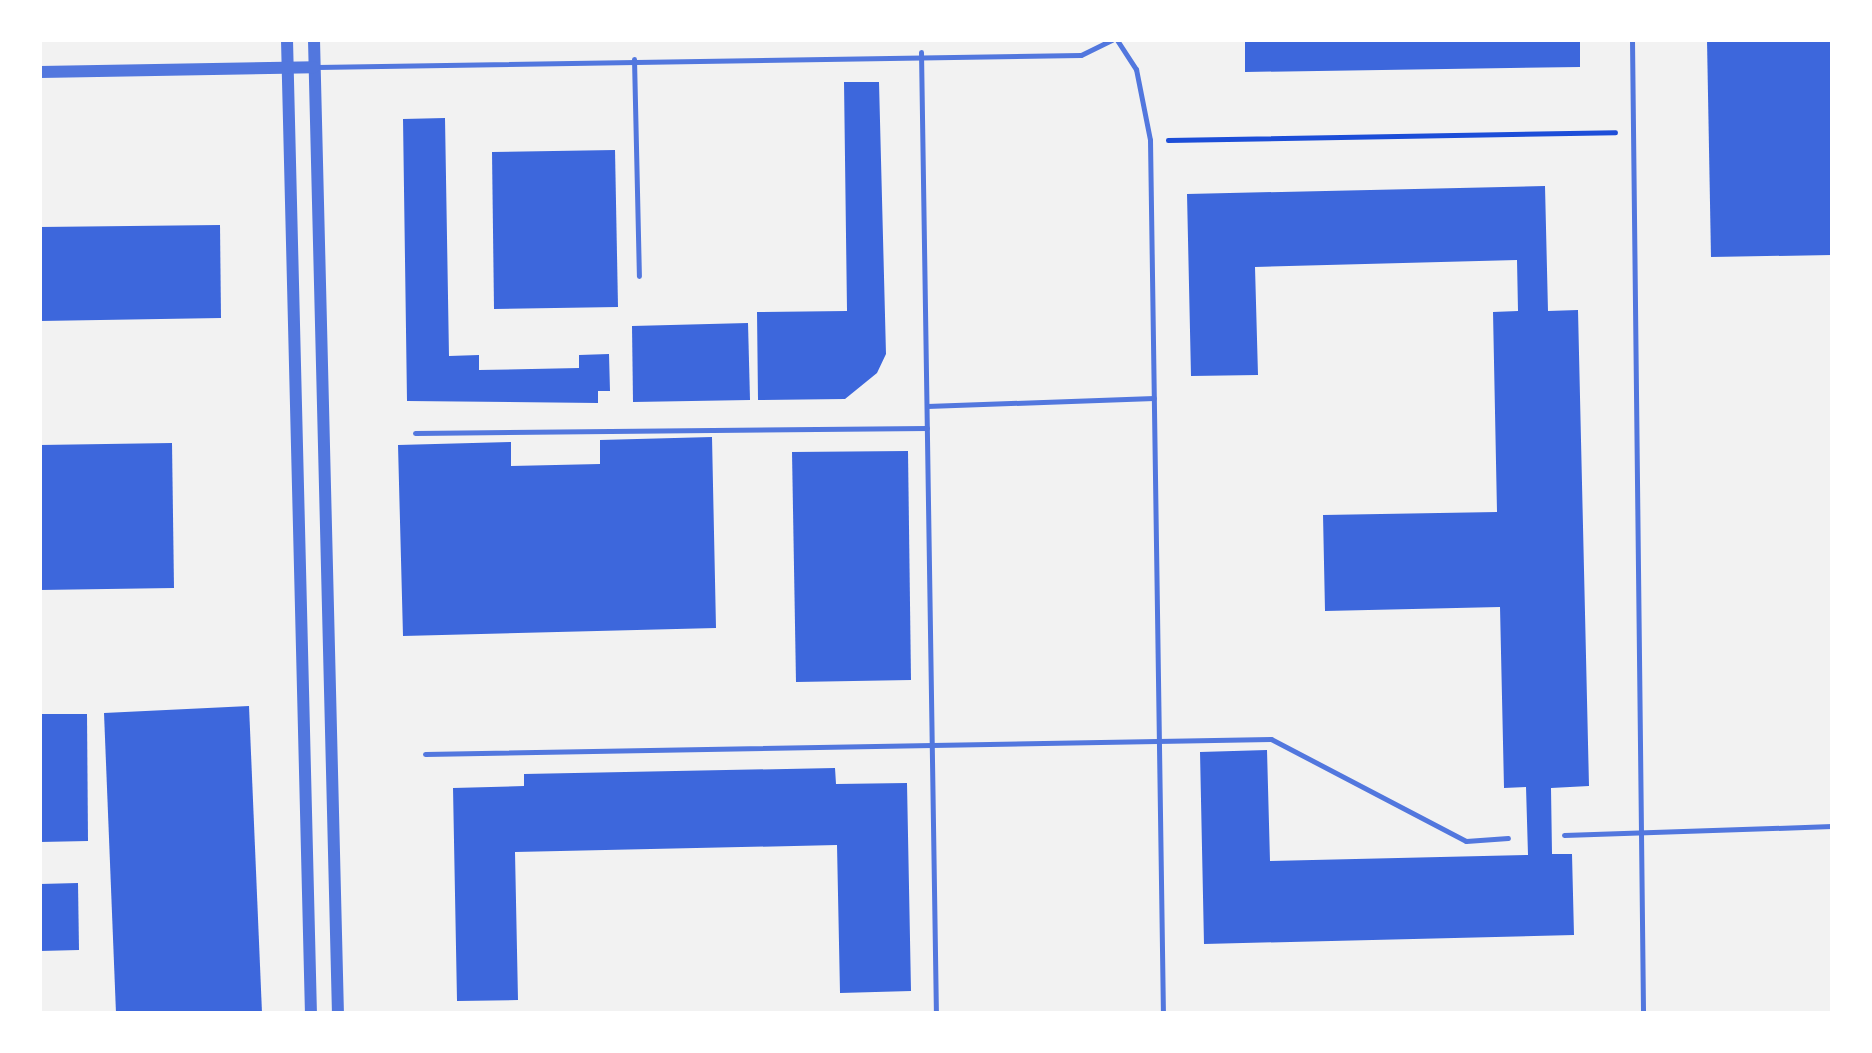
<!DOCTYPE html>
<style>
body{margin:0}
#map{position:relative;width:1872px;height:1053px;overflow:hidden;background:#f2f2f2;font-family:Raleway,sans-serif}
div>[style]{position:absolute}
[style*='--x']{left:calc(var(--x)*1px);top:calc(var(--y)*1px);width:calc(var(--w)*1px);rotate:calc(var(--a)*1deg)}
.building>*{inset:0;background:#3d67dc}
.path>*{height:4.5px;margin:-2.25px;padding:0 2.25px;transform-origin:2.25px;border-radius:2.25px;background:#1d4ed8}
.service>*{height:5px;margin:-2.5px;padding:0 2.5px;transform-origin:2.5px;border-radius:2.5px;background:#5277de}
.tertiary>*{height:12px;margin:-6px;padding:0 6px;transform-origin:6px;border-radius:6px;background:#5277de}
span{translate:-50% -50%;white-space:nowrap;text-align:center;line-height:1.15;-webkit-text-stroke:5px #fff;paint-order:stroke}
.frame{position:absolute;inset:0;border:42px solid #fff;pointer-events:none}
</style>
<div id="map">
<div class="building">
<i style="clip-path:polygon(1245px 40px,1580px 40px,1580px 67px,1245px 72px)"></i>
<i style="clip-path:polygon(1707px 40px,1832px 40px,1832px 255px,1711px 257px)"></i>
<i style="clip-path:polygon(844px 82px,879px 82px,886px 354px,877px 373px,845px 399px,758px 400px,757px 312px,847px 311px)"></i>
<i style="clip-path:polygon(445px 118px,449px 356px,479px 355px,479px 370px,579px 368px,579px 355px,609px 354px,610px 391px,598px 391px,598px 403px,407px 401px,403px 119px)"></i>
<i style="clip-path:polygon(615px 150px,618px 307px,494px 309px,492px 152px)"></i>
<i style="clip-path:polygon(1545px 186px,1548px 311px,1578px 310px,1589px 786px,1551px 788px,1552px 854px,1572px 854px,1574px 935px,1204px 944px,1200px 752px,1267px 750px,1270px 861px,1528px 855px,1526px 787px,1504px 788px,1500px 607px,1325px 611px,1323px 515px,1497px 512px,1493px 312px,1518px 311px,1517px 260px,1255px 267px,1258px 375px,1191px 376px,1187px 194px)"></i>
<i style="clip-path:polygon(220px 225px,221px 318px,40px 321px,40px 227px)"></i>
<i style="clip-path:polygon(748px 323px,750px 400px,633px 402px,632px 326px)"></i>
<i style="clip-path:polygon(712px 437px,716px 628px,403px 636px,398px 445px,511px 442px,511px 466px,600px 464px,600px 440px)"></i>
<i style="clip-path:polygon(172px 443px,174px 588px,40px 590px,40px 445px)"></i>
<i style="clip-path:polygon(908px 451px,911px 680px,796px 682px,792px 452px)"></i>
<i style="clip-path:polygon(249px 706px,262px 1013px,116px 1013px,104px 713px)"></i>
<i style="clip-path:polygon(40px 714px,87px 714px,88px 841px,40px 842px)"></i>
<i style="clip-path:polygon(835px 768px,836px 784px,907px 783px,911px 991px,840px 993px,837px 845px,515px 852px,518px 1000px,457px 1001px,453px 788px,524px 786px,524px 774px)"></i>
<i style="clip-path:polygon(78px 883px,79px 950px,40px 951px,40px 884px)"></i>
</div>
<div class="path">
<i style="--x:1168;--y:140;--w:447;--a:-1"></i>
</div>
<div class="service">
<i style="--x:1117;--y:40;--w:35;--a:57"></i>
<i style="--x:1136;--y:69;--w:72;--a:78.8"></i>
<i style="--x:1150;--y:140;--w:873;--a:89.15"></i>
<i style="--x:1632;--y:40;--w:973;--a:89.35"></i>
<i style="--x:921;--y:52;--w:961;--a:89.11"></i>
<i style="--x:634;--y:59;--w:217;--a:88.7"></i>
<i style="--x:317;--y:67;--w:764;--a:-0.9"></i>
<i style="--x:1081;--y:55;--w:34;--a:-26"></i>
<i style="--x:927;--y:406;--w:227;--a:-2"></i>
<i style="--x:415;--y:433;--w:512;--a:-0.56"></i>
<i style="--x:425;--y:754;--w:846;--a:-1.02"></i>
<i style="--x:1271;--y:739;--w:220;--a:27.6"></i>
<i style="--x:1466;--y:841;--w:42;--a:-4.1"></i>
<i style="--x:1564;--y:835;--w:268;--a:-1.9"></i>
</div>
<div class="tertiary">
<i style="--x:287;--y:40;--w:973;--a:88.59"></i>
<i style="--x:314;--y:40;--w:973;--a:88.59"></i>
<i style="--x:40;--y:72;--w:274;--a:-1"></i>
</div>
<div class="frame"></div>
</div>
